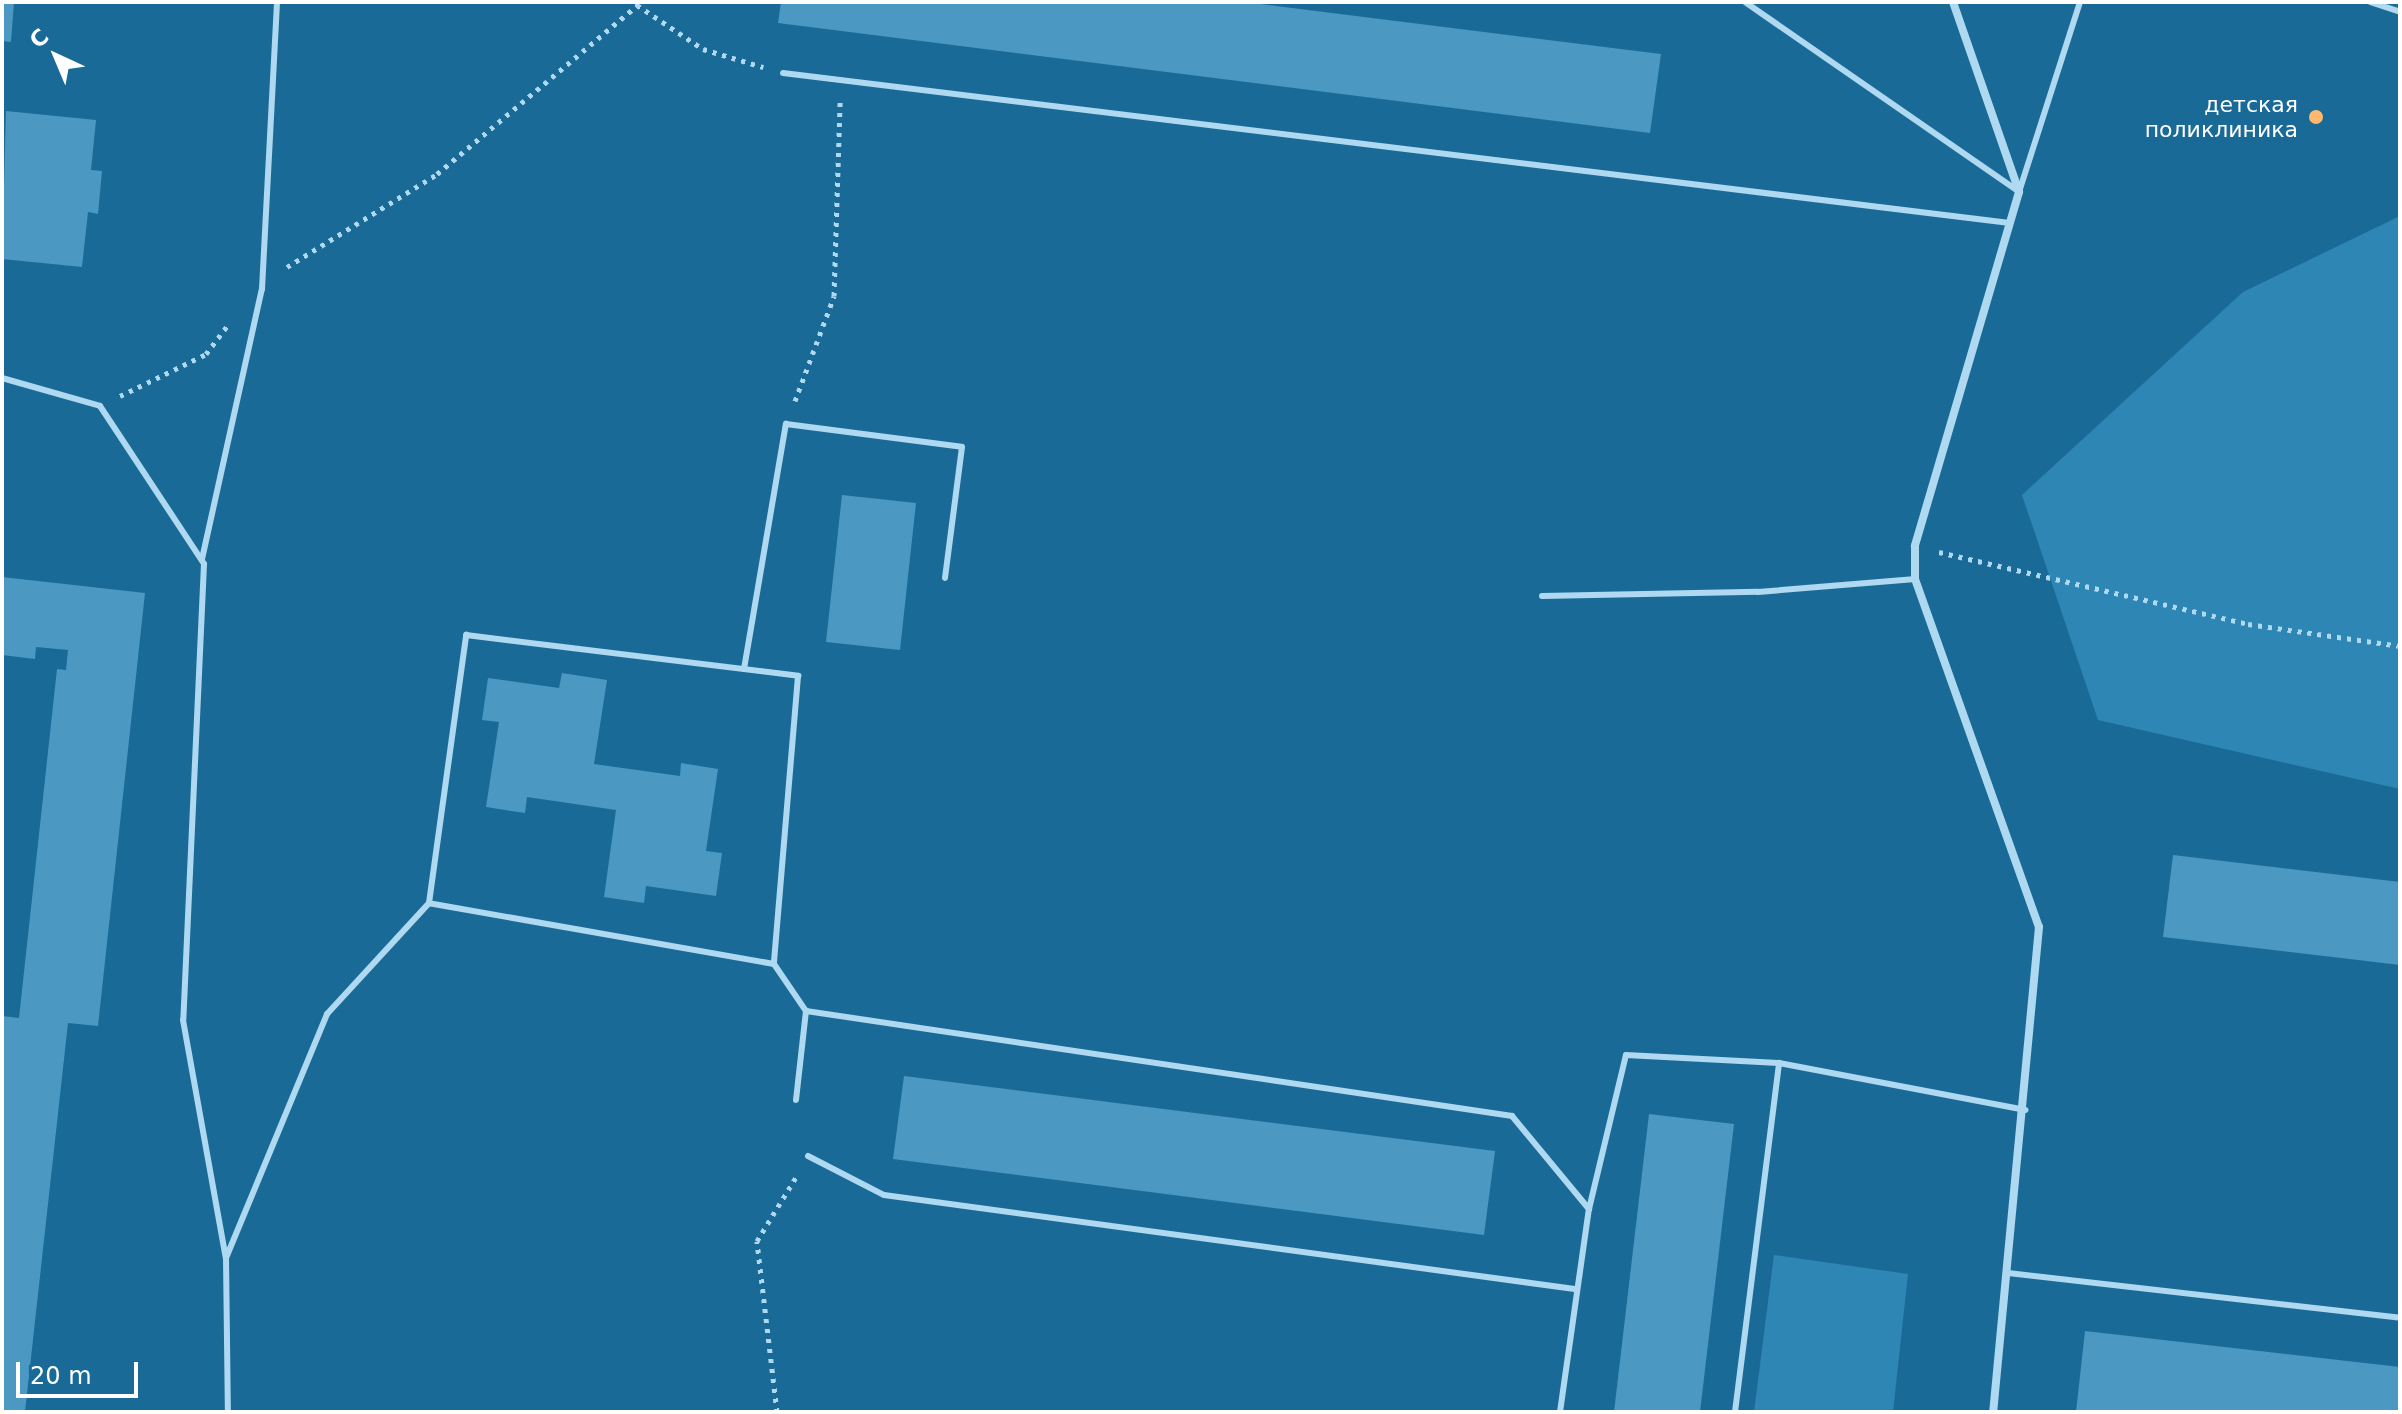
<!DOCTYPE html>
<meta charset="utf-8">
<style>
body{margin:0}
#map{position:relative;width:2402px;height:1414px;overflow:hidden;background:#1a6a98;font-family:"DejaVu Sans",sans-serif}
div>[style]{position:absolute}
[style*='--x']{left:calc(var(--x)*1px);top:calc(var(--y)*1px);width:calc(var(--w)*1px);rotate:calc(var(--a)*1deg)}
.green>*{inset:0;background:#2e86b5}
.building>*{inset:0;background:#4b98c2}
.path>*{height:5px;margin-top:-2.5px;transform-origin:0;background:repeating-linear-gradient(90deg,#aed9f1 0 4px,transparent 0 10px)}
.lane>*{height:6px;margin:-3px;padding:0 3px;transform-origin:3px;border-radius:3px;background:#aed9f1}
.street>*{height:8px;margin:-4px;padding:0 4px;transform-origin:4px;border-radius:4px;background:#aed9f1}
.dots>*{width:22px;height:22px;translate:-50% -50%;box-sizing:border-box;border:4px solid #1a6a98;border-radius:50%}
span{translate:-50% -50%;white-space:nowrap;text-align:center;line-height:1.15;-webkit-text-stroke:7px #1a6a98;paint-order:stroke}
.poi-label{font-size:22px;color:#fff}
.right{translate:-100% -50%;text-align:right}
.frame{position:absolute;inset:0;border:4px solid #fff;pointer-events:none}
.north{position:absolute;left:16px;top:16px;width:80px;height:80px;-webkit-text-stroke:6px #1a6a98;paint-order:stroke;rotate:316deg;font-size:22px;font-weight:700;line-height:32px;text-align:center;color:#fff}
.north::after{content:'';display:block;margin:auto;width:28px;height:36px;background:#fff;clip-path:polygon(50% 0,100% 100%,50% 72%,0 100%)}
.scale{position:absolute;left:16px;top:1362px;width:122px;height:36px;box-sizing:border-box;border:4px solid #fff;border-top:0;padding-left:10px;font-size:24px;line-height:28px;white-space:nowrap;color:#fff;-webkit-text-stroke:6px #1a6a98;paint-order:stroke}
</style>
<div id="map">
<div class="green">
<i style="clip-path:polygon(2400px 216px,2400px 789px,2098px 720px,2022px 495px,2243px 292px)"></i>
<i style="clip-path:polygon(1774px 1255px,1908px 1274px,1893px 1412px,1754px 1412px)"></i>
</div>
<div class="building">
<i style="clip-path:polygon(2px 2px,14px 2px,11px 42px,2px 41px)"></i>
<i style="clip-path:polygon(781px 2px,1245px 2px,1661px 54px,1650px 133px,778px 23px)"></i>
<i style="clip-path:polygon(6px 111px,96px 120px,91px 170px,102px 171px,98px 214px,88px 212px,82px 267px,2px 259px)"></i>
<i style="clip-path:polygon(842px 495px,916px 503px,900px 650px,826px 642px)"></i>
<i style="clip-path:polygon(2px 577px,145px 593px,98px 1026px,68px 1023px,25px 1412px,2px 1412px,2px 1016px,19px 1018px,57px 669px,66px 670px,68px 650px,36px 647px,35px 659px,2px 655px)"></i>
<i style="clip-path:polygon(562px 673px,607px 680px,594px 764px,680px 776px,681px 763px,718px 769px,706px 851px,722px 853px,716px 896px,646px 886px,644px 903px,604px 897px,616px 810px,527px 797px,525px 813px,486px 807px,499px 722px,482px 720px,488px 678px,559px 688px)"></i>
<i style="clip-path:polygon(2173px 855px,2400px 882px,2400px 965px,2163px 937px)"></i>
<i style="clip-path:polygon(904px 1076px,1495px 1151px,1484px 1235px,893px 1159px)"></i>
<i style="clip-path:polygon(1649px 1114px,1734px 1124px,1700px 1412px,1614px 1412px)"></i>
<i style="clip-path:polygon(2085px 1331px,2400px 1367px,2400px 1412px,2076px 1412px)"></i>
</div>
<div class="path">
<i style="--x:637;--y:5;--w:79;--a:33.7"></i>
<i style="--x:703;--y:49;--w:63;--a:16.7"></i>
<i style="--x:287;--y:267;--w:176;--a:-31.8"></i>
<i style="--x:437;--y:174;--w:267;--a:-40.1"></i>
<i style="--x:120;--y:396;--w:96;--a:-26"></i>
<i style="--x:206;--y:354;--w:35;--a:-53"></i>
<i style="--x:795;--y:401;--w:112;--a:-69.6"></i>
<i style="--x:834;--y:296;--w:194;--a:-88.2"></i>
<i style="--x:1939;--y:552;--w:317;--a:13.1"></i>
<i style="--x:2248;--y:624;--w:154;--a:8.2"></i>
<i style="--x:777;--y:1412;--w:172;--a:-96.7"></i>
<i style="--x:757;--y:1241;--w:75;--a:-58.6"></i>
</div>
<div class="lane">
<i style="--x:1745;--y:2;--w:333;--a:34.7"></i>
<i style="--x:2019;--y:192;--w:200;--a:-72.2"></i>
<i style="--x:2370;--y:2;--w:32;--a:18"></i>
<i style="--x:783;--y:73;--w:1236;--a:6.97"></i>
<i style="--x:2;--y:378;--w:102;--a:15.9"></i>
<i style="--x:100;--y:406;--w:189;--a:56.6"></i>
<i style="--x:204;--y:564;--w:456;--a:92.6"></i>
<i style="--x:183;--y:1020;--w:242;--a:79.8"></i>
<i style="--x:226;--y:1258;--w:154;--a:89.3"></i>
<i style="--x:202;--y:559;--w:277;--a:-77.5"></i>
<i style="--x:262;--y:289;--w:287;--a:-87"></i>
<i style="--x:1542;--y:596;--w:216;--a:-1.1"></i>
<i style="--x:1758;--y:592;--w:158;--a:-4.7"></i>
<i style="--x:744;--y:669;--w:249;--a:-80.3"></i>
<i style="--x:786;--y:424;--w:177;--a:7.4"></i>
<i style="--x:962;--y:447;--w:132;--a:97.4"></i>
<i style="--x:774;--y:964;--w:57;--a:55.8"></i>
<i style="--x:796;--y:1100;--w:90;--a:-83.6"></i>
<i style="--x:806;--y:1011;--w:714;--a:8.46"></i>
<i style="--x:1512;--y:1116;--w:121;--a:50.4"></i>
<i style="--x:808;--y:1156;--w:85;--a:27.2"></i>
<i style="--x:884;--y:1195;--w:697;--a:7.75"></i>
<i style="--x:226;--y:1258;--w:264;--a:-67.5"></i>
<i style="--x:327;--y:1014;--w:151;--a:-47.4"></i>
<i style="--x:429;--y:903;--w:271;--a:-82.1"></i>
<i style="--x:466;--y:635;--w:335;--a:7"></i>
<i style="--x:798;--y:676;--w:289;--a:94.8"></i>
<i style="--x:774;--y:964;--w:350;--a:-170"></i>
<i style="--x:2008;--y:1273;--w:395;--a:6.5"></i>
<i style="--x:1560;--y:1412;--w:205;--a:-81.9"></i>
<i style="--x:1589;--y:1209;--w:158;--a:-76.5"></i>
<i style="--x:1626;--y:1055;--w:153;--a:3"></i>
<i style="--x:1779;--y:1063;--w:251;--a:10.8"></i>
<i style="--x:1735;--y:1412;--w:352;--a:-82.8"></i>
</div>
<div class="street">
<i style="--x:1953;--y:2;--w:201;--a:70.8"></i>
<i style="--x:2019;--y:192;--w:369;--a:106.4"></i>
<i style="--x:1915;--y:546;--w:33;--a:90"></i>
<i style="--x:1915;--y:579;--w:369;--a:70.4"></i>
<i style="--x:2039;--y:927;--w:487;--a:95.4"></i>
</div>
<div class="dots">
<i style="left:2316px;top:117px;background:#ffb86d"></i>
</div>
<div class="poi-label">
<span class="right" style="left:2298px;top:117px">детская<br>поликлиника</span>
</div>
<div class="frame"></div>
<div class="north">С</div>
<div class="scale">20 m</div>
</div>
